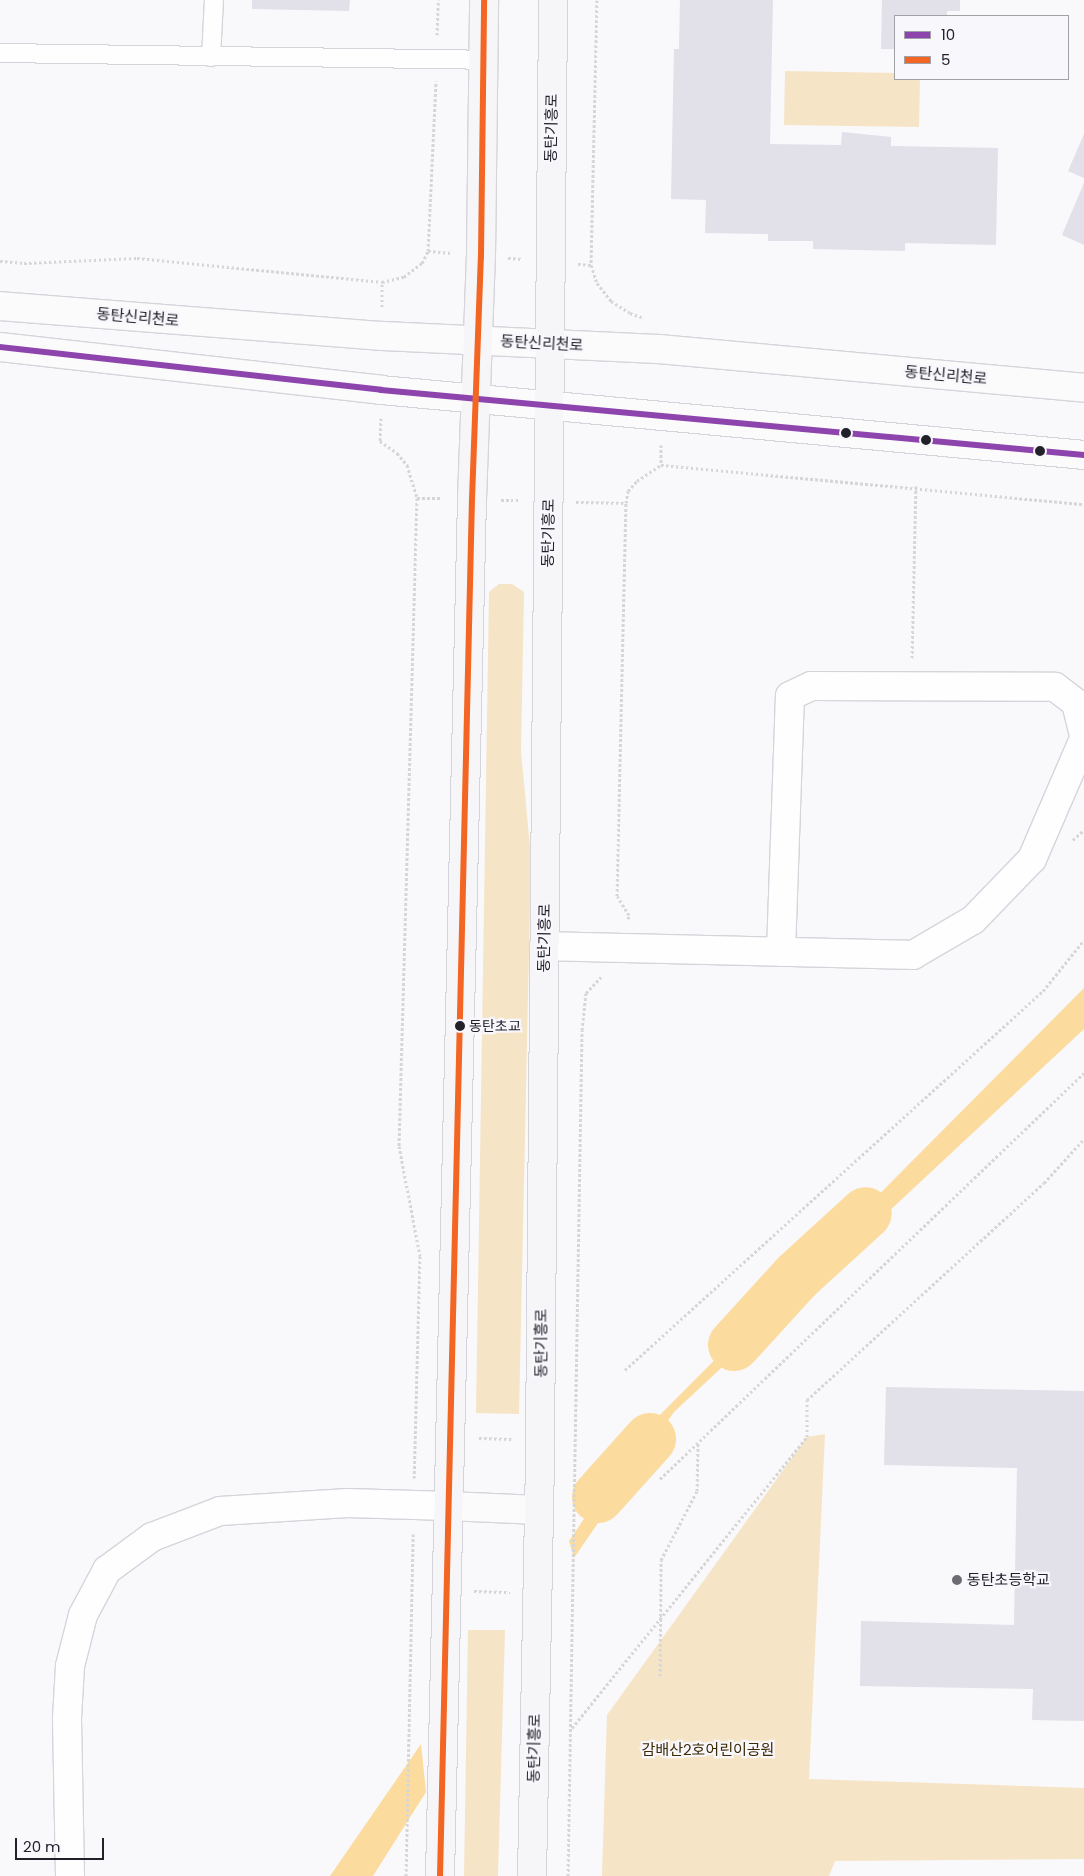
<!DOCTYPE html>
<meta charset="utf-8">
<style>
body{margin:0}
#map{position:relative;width:1084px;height:1876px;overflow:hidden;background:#f9f8fb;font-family:Poppins,"Noto Sans KR",sans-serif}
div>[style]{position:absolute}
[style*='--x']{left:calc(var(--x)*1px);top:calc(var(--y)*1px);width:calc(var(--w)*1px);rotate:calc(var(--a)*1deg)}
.green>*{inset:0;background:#f6e4c6}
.water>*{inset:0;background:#fcdb9f}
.river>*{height:52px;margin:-26px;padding:0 26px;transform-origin:26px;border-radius:26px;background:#fcdb9f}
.building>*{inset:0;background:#e2e0e9}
.path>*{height:3px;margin-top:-1.5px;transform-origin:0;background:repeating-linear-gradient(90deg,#d6d6d6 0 2.5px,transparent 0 5px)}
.roads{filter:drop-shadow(1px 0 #d6d4db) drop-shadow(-1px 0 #d6d4db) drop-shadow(0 1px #d6d4db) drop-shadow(0 -1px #d6d4db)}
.lane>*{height:18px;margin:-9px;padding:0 9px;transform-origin:9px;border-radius:9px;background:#fefefe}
.street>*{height:28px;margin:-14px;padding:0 14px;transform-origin:14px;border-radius:14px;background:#fefefe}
.secondary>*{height:28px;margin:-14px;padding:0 14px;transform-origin:14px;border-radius:14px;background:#fbfbfc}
.primary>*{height:28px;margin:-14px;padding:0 14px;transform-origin:14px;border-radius:14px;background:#f6f6f9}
.bus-1>*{height:6px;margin:-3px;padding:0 3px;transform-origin:3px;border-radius:3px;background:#8e44ad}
.bus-2>*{height:6px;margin:-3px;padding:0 3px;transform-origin:3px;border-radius:3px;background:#f26522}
.dots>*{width:14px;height:14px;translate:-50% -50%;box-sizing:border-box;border:2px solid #f8f7fc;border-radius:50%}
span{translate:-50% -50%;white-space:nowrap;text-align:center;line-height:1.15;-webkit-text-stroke:4.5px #f8f7fc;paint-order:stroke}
.bus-label{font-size:14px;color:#22212a}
.left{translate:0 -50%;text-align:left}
.street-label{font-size:15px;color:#22212a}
.poi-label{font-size:15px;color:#22212a}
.park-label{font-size:15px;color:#3d2a03}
.legend{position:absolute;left:894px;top:15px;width:175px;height:65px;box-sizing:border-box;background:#f8f7fc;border:1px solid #a2a1a8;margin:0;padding:6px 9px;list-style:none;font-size:15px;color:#22212a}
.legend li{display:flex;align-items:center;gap:10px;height:25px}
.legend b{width:25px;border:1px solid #a2a1a8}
.scale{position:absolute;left:15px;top:1838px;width:89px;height:22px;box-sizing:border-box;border:2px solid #22212a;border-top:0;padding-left:6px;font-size:15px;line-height:18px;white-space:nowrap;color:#22212a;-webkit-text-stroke:4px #f8f7fc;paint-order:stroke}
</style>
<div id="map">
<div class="green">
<i style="clip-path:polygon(785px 71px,895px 73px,895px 79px,920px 79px,919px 127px,784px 125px)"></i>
<i style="clip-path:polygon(499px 584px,512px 584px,524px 592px,521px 751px,531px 858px,519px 1414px,476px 1413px,489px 592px)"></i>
<i style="clip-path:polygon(825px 1434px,809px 1779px,1084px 1788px,1084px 1859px,835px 1861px,829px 1876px,602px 1876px,607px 1715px,807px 1437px)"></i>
<i style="clip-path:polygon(468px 1630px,505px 1630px,498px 1876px,464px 1876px)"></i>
</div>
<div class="water">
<i style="clip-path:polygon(1084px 988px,1084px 1029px,674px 1412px,574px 1558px,569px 1541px,642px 1433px)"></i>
<i style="clip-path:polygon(421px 1744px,426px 1792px,373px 1876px,330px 1876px)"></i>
</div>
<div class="river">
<i style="--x:734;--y:1345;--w:93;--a:-47.6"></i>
<i style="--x:797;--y:1276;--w:93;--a:-42.4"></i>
<i style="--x:598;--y:1497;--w:78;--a:-48.1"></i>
</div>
<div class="building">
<i style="clip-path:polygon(252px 0,350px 0,349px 11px,252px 9px)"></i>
<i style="clip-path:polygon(680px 0,773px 0,770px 144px,841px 145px,842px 132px,891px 137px,891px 146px,998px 148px,996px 245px,905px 243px,905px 251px,813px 249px,813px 241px,768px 241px,768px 234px,705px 233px,706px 200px,671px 199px,674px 49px,679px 49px)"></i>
<i style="clip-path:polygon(882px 0,960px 0,960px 11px,947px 11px,947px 16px,895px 16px,895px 49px,881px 49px)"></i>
<i style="clip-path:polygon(1084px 134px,1084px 178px,1068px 171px)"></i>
<i style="clip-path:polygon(1084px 183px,1084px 245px,1062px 235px)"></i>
<i style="clip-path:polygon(886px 1387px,1084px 1391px,1084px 1721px,1032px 1720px,1033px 1689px,860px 1686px,861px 1621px,1014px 1625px,1017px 1468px,884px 1465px)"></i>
</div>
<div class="path">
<i style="--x:597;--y:0;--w:265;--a:91.3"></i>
<i style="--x:591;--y:265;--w:19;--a:72"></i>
<i style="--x:597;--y:283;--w:23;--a:52"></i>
<i style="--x:611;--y:301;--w:22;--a:32"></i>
<i style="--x:630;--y:313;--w:15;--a:20"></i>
<i style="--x:437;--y:35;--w:35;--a:-88"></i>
<i style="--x:428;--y:251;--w:24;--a:5"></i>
<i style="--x:508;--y:258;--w:14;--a:4"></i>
<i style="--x:0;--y:261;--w:24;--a:5"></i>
<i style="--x:24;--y:263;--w:113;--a:-2.5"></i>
<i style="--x:137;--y:258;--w:246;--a:5.6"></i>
<i style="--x:382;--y:282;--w:23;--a:-13"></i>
<i style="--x:404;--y:277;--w:23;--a:-38"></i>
<i style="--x:422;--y:263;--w:13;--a:-63"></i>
<i style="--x:428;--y:251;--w:170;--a:-87.3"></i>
<i style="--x:578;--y:264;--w:13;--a:4"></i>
<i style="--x:382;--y:307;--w:25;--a:-90"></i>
<i style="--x:381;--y:418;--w:23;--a:92"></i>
<i style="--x:380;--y:441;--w:21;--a:35"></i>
<i style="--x:397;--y:453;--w:16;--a:50"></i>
<i style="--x:407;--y:465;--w:34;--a:73"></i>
<i style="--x:417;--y:498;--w:648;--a:91.59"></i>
<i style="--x:399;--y:1146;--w:112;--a:79.2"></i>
<i style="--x:420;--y:1256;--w:222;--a:91.5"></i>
<i style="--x:661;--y:445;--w:20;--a:90"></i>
<i style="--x:417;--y:498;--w:25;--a:0"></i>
<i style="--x:501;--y:500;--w:19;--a:0"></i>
<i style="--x:576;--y:502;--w:50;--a:1.1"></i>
<i style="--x:912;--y:658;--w:172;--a:-88.7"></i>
<i style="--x:1073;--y:840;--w:15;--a:-42"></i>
<i style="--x:628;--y:919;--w:4;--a:-76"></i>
<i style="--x:629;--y:915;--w:22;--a:-122"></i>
<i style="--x:617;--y:896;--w:393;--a:-88.7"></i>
<i style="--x:626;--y:503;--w:12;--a:-81"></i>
<i style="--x:628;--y:491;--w:13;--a:-48"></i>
<i style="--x:637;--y:481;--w:29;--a:-34"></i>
<i style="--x:661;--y:465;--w:425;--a:5.3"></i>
<i style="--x:625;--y:1370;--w:564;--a:-42.2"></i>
<i style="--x:1043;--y:991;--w:65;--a:-51.2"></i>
<i style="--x:479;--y:1438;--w:33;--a:2"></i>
<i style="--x:660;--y:1479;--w:587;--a:-43.76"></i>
<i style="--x:474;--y:1591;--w:36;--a:2"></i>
<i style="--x:660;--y:1676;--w:116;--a:-89.5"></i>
<i style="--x:661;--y:1560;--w:78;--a:-62.4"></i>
<i style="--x:697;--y:1491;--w:48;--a:-88.8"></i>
<i style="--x:572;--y:1728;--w:374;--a:-51.1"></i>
<i style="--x:807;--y:1437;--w:37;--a:-90"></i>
<i style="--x:807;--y:1400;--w:321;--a:-42.5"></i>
<i style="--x:1044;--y:1183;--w:59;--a:-47.7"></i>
<i style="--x:406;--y:1876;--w:342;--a:-88.8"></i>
<i style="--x:568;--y:1876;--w:846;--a:-89.05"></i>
<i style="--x:582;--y:1030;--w:37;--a:-84"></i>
<i style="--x:586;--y:993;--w:22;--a:-47"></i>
</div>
<div class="roads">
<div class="lane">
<i style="--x:0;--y:53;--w:484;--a:0.8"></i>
<i style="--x:211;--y:57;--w:57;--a:-87"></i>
</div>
<div class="street">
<i style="--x:544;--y:946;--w:369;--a:1.4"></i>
<i style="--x:913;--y:955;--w:69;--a:-30.3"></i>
<i style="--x:973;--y:920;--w:85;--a:-46"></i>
<i style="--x:1032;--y:859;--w:131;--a:-66.6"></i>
<i style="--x:781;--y:952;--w:256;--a:-88"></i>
<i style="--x:790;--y:696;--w:23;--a:-25"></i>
<i style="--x:811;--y:686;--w:244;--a:0.2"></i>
<i style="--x:1055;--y:687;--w:26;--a:37"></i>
<i style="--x:1076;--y:703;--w:32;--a:76"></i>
<i style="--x:70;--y:1876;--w:158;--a:-91.1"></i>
<i style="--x:67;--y:1718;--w:52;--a:-86.7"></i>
<i style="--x:70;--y:1666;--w:53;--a:-75.7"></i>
<i style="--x:83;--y:1615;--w:51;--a:-61.9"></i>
<i style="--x:107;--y:1570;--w:56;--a:-36.3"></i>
<i style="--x:152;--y:1537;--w:73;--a:-20.9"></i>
<i style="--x:220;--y:1511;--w:128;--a:-3.6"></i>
<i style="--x:348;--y:1503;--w:100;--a:1.7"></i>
</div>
<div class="secondary">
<i style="--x:0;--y:306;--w:383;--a:4.5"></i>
<i style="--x:382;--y:336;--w:277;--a:2.7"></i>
<i style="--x:659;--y:349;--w:427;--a:5.2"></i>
<i style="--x:0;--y:347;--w:383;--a:6.4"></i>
<i style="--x:381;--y:390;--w:706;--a:5.28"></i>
<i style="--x:448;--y:1506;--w:91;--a:2.5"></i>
</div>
<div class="primary">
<i style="--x:440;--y:1876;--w:1377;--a:-88.67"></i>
<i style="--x:472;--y:499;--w:243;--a:-87.9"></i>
<i style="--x:481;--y:256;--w:256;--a:-89.3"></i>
<i style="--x:532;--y:1876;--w:435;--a:-88.9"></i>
<i style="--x:540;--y:1441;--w:1441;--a:-89.48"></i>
</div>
</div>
<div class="bus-1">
<i style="--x:0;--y:347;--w:383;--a:6.4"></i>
<i style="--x:381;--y:390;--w:706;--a:5.28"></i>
</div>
<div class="bus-2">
<i style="--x:440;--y:1876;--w:1377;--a:-88.67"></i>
<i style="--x:472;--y:499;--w:243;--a:-87.9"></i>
<i style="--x:481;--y:256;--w:256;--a:-89.3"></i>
</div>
<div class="dots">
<i style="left:846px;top:433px;background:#22212a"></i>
<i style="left:926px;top:440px;background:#22212a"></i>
<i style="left:1040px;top:451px;background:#22212a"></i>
<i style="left:460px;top:1026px;background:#22212a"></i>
<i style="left:957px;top:1580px;background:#6d6c73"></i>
</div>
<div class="bus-label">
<span class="left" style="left:469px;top:1026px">동탄초교</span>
</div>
<div class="street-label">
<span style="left:551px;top:128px;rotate:-89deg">동탄기흥로</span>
<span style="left:138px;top:317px;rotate:5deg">동탄신리천로</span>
<span style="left:542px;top:343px;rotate:3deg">동탄신리천로</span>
<span style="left:946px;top:375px;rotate:5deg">동탄신리천로</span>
<span style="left:548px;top:533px;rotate:-89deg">동탄기흥로</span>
<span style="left:544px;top:938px;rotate:-89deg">동탄기흥로</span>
<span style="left:541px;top:1343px;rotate:-90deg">동탄기흥로</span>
<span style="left:534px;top:1748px;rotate:-89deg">동탄기흥로</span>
</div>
<div class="poi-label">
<span class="left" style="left:967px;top:1580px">동탄초등학교</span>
</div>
<div class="park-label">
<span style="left:708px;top:1750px">감배산2호어린이공원</span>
</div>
<ul class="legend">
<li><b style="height:6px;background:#8e44ad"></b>10</li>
<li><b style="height:6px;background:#f26522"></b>5</li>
</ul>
<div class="scale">20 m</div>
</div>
